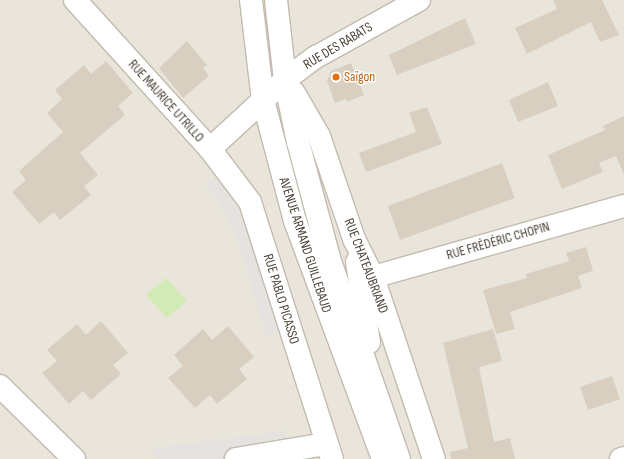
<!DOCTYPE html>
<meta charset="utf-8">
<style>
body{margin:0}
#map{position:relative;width:624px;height:459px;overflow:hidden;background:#f6f3ec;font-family:"Sofia Sans Condensed",sans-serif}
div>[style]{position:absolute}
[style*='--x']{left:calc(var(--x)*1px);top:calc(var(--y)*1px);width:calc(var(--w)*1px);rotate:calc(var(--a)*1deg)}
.residential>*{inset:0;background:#eae5da}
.green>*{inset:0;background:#d2eab5}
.parking>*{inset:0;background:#e5e3e0}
.building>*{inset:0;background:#d8cfc1}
.roads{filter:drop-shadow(1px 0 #c2bbae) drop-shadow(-1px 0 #c2bbae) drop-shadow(0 1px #c2bbae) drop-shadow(0 -1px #c2bbae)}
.minor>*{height:22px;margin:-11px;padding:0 11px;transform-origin:11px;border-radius:11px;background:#fff}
.dots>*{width:11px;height:11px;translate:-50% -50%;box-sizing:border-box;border:2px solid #fff;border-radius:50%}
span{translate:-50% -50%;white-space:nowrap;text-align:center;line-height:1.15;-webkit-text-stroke:3px #fff;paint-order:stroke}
.street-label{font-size:14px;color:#4b4439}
.food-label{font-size:14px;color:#c56008}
.left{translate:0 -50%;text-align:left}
</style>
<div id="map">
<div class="residential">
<i style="clip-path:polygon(0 0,624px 0,624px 459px,0 459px)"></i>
</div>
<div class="green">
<i style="clip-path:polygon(166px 278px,187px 301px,167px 318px,146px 295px)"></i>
</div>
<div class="parking">
<i style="clip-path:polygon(216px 177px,239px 211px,256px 252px,279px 332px,266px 336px,242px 254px,228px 217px,207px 186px)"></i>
<i style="clip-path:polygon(285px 431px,289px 450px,298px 459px,155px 459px,153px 448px)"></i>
</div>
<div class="building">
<i style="clip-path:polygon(553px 0,602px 0,619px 35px,600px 42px,591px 22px,527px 54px,515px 28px,557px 9px)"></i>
<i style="clip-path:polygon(465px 18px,476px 44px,397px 75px,389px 55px)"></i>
<i style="clip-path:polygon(187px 41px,207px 65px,203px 68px,209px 76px,183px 98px,159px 68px)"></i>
<i style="clip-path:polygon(106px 61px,133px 93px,118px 106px,125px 115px,80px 153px,98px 175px,84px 186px,91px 195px,60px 220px,54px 212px,39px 224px,12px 192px,26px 180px,19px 171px,63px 132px,47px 113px,62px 99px,55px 90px,84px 65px,91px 74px)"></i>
<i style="clip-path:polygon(351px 63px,364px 95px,347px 102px,346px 99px,335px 103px,327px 81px,331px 71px)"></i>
<i style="clip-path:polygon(548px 82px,558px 106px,518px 122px,509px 100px)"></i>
<i style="clip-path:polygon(427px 107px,442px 144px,366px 172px,359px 153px,416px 132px,409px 113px)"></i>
<i style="clip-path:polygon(624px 116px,624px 175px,616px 156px,599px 163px,603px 172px,562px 189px,548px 155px,605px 130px,603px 126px)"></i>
<i style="clip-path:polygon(502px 163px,515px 198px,400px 240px,388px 206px)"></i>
<i style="clip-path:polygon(586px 247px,593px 271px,578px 276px,582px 288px,510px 312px,515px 329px,496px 334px,483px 290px,527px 278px,526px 274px,569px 261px,566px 253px)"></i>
<i style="clip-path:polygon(101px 321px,128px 353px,113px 365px,121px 374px,91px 400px,83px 391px,69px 404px,42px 373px,57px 361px,47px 350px,77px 324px,86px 335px)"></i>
<i style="clip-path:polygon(228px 326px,254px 357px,239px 369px,247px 379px,217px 404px,210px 395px,195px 408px,168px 378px,183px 366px,174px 355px,203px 329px,212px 340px)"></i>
<i style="clip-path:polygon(493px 329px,502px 361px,479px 367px,494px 442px,510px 438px,515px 459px,451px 459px,450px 452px,468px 448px,443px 343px)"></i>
<i style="clip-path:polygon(612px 376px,620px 399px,588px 410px,580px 387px)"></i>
</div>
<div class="roads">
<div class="minor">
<i style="--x:75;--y:0;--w:201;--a:47.8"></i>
<i style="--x:210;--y:149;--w:66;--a:53"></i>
<i style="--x:250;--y:202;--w:270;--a:72.3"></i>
<i style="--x:251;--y:0;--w:101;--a:83.2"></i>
<i style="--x:263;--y:100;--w:125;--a:75.2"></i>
<i style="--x:295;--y:221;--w:254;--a:69.7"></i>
<i style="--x:276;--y:0;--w:81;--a:83.6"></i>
<i style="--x:285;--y:80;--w:63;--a:78.2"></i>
<i style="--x:298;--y:142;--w:120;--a:75"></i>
<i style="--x:329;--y:258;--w:213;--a:70.8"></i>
<i style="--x:294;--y:93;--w:50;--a:59.8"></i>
<i style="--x:319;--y:136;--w:109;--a:71.2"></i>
<i style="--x:354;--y:239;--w:42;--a:63.4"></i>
<i style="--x:373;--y:277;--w:192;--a:71.5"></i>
<i style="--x:210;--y:149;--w:102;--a:-42.6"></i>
<i style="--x:285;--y:80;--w:39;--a:-37"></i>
<i style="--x:316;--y:57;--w:118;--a:-29"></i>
<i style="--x:357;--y:262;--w:81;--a:81.5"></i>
<i style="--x:373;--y:277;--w:261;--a:-15.8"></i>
<i style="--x:0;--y:386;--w:104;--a:44.6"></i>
<i style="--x:236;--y:459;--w:91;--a:-9.5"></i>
<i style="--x:621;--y:459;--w:3;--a:-18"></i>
</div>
</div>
<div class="dots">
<i style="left:336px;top:77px;background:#e8710a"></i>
</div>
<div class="street-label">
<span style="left:338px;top:46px;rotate:-31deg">RUE DES RABATS</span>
<span style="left:166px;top:101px;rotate:48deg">RUE MAURICE UTRILLO</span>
<span style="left:498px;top:241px;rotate:-16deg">RUE FRÉDÉRIC CHOPIN</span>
<span style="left:305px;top:245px;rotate:72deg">AVENUE ARMAND GUILLEBAUD</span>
<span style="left:366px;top:266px;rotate:69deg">RUE CHATEAUBRIAND</span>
<span style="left:281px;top:299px;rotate:73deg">RUE PABLO PICASSO</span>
</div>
<div class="food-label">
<span class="left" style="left:344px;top:77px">Saïgon</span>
</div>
</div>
